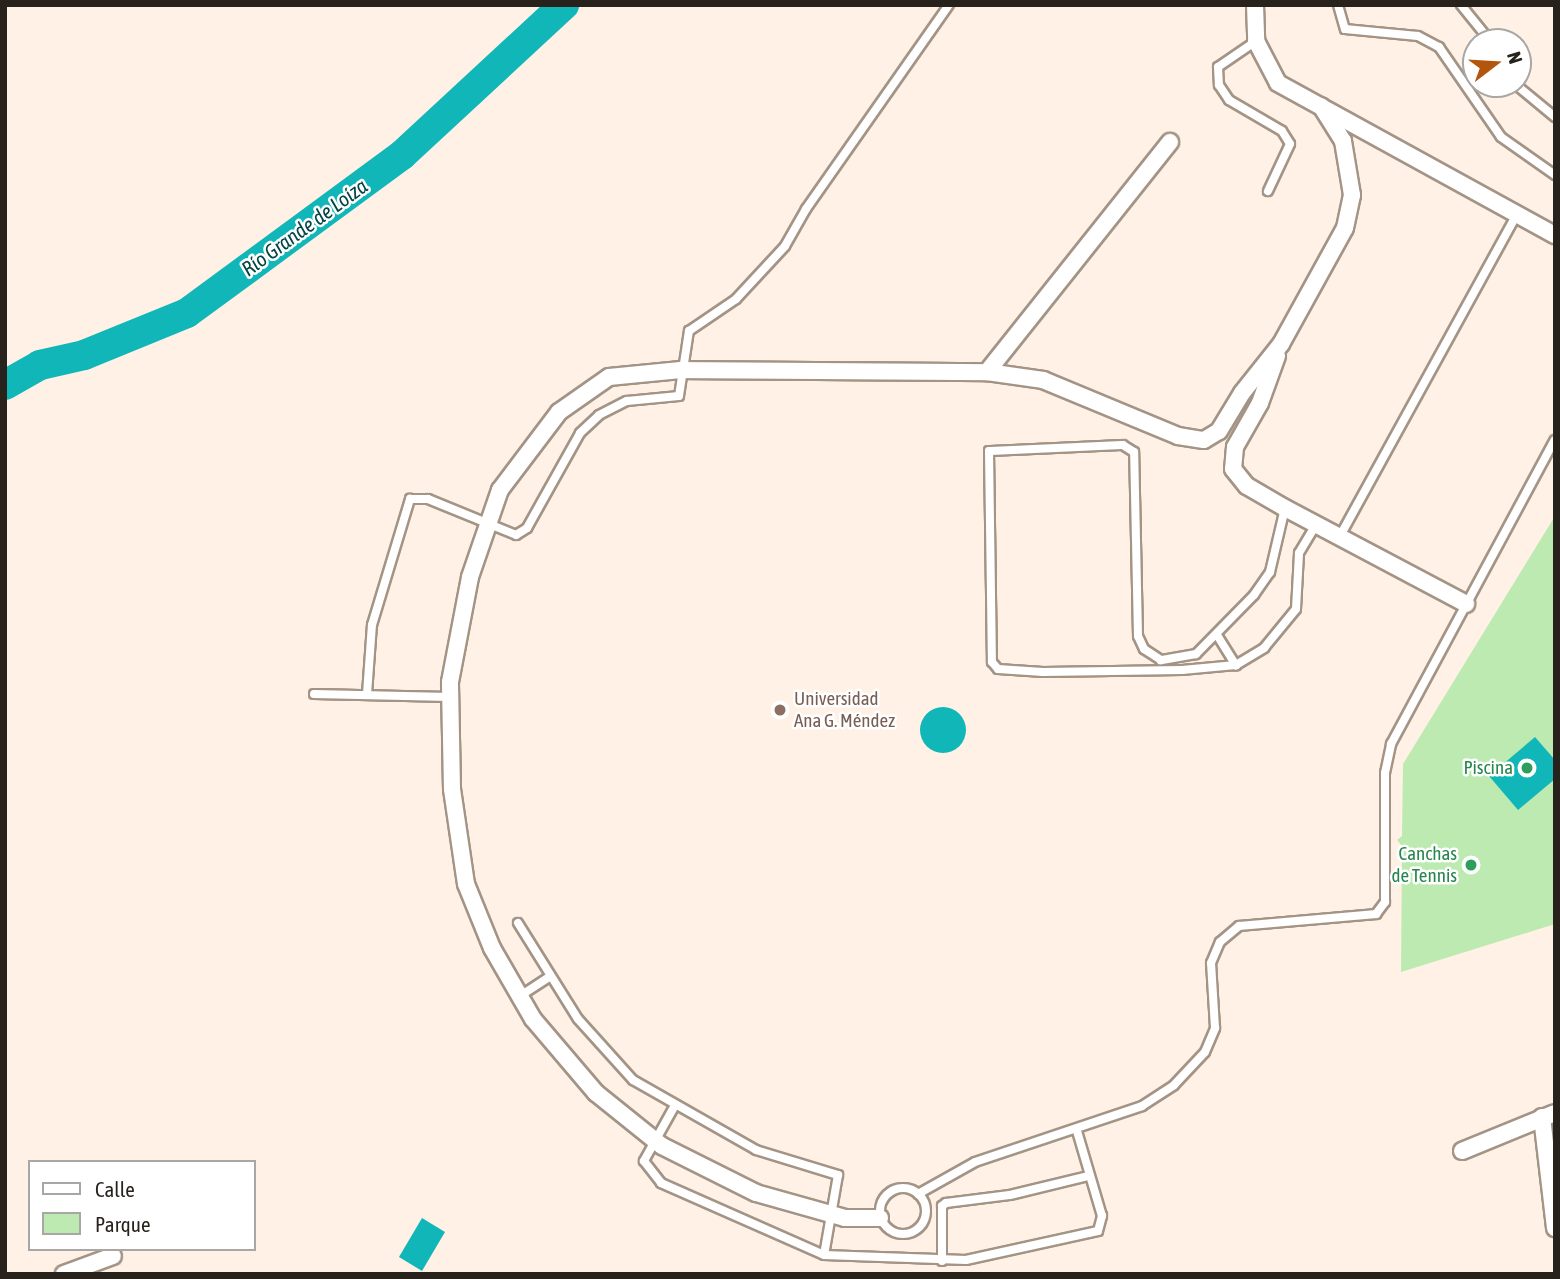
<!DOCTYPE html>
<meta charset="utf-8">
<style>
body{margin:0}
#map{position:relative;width:1560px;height:1279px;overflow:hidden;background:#fff1e5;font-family:"Asap Condensed",sans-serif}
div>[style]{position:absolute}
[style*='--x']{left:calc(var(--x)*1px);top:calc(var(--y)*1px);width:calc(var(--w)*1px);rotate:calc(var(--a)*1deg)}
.green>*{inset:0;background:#bdeab1}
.water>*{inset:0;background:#11b7b8}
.round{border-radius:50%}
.river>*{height:30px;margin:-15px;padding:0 15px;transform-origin:15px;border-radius:15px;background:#11b7b8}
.roads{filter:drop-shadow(2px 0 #a39486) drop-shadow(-2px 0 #a39486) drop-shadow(0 2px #a39486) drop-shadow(0 -2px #a39486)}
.service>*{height:8px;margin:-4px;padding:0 4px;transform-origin:4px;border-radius:4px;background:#fff}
.service>.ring{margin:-4px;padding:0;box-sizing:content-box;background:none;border:8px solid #fff;border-radius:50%}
.minor>*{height:16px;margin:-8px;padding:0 8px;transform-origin:8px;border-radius:8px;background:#fff}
.dots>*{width:19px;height:19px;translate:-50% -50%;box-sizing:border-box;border:4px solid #fff;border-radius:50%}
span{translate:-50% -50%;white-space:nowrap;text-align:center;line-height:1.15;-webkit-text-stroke:5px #fff;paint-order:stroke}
.education-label{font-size:19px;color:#785e54}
.left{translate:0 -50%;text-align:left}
.leisure-label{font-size:19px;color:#27864d}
.right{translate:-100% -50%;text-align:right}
.water-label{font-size:21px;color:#024545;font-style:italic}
.frame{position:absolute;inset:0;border:7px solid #28221d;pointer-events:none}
.legend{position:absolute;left:28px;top:1160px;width:228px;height:91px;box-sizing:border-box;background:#fff;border:2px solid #a9a7a5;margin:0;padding:9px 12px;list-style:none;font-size:21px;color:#28221d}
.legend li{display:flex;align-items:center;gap:14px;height:35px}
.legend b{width:35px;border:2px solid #a9a7a5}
.north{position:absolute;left:1462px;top:28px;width:70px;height:70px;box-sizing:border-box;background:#fff;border:2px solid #a9a7a5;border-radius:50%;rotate:73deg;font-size:19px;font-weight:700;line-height:28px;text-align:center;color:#28221d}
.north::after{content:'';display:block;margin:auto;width:24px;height:32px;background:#b4550e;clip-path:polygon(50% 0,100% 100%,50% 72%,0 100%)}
</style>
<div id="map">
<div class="green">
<i style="clip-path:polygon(1555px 516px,1555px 924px,1401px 972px,1402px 846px,1397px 840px,1402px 836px,1403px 764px)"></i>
</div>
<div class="water">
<i class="round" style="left:920px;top:707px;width:46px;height:46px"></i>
<i style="clip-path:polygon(1535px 737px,1555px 760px,1555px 779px,1518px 810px,1489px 776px)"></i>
<i style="clip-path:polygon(422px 1218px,445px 1232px,422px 1271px,399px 1257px)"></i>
</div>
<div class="river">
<i style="--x:5;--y:385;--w:40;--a:-29.7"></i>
<i style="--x:40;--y:365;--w:45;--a:-12.8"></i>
<i style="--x:84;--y:355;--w:111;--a:-22.2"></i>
<i style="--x:187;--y:313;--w:267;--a:-36.3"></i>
<i style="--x:402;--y:155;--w:221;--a:-42.8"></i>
</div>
<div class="roads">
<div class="service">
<i style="--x:1338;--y:5;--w:25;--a:74"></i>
<i style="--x:1345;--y:29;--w:73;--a:5.5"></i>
<i style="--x:1418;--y:36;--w:24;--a:28"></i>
<i style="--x:1439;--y:47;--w:109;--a:55.4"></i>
<i style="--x:1501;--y:137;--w:66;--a:35.1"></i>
<i style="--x:1461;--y:5;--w:48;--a:51"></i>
<i style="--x:1256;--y:41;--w:46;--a:145.6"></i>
<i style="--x:1218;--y:67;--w:18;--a:87"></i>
<i style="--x:1219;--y:85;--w:18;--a:56"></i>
<i style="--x:1229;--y:100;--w:61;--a:30.3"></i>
<i style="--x:1282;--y:131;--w:15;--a:58"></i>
<i style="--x:1290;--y:144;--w:52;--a:115.1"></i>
<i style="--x:1515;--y:84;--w:52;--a:39.5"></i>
<i style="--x:1285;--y:508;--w:66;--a:103.2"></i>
<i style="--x:1270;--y:572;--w:28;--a:125"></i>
<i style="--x:1254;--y:595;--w:83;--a:134.5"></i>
<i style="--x:1196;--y:654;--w:36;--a:170"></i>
<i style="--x:1161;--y:660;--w:20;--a:-147"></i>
<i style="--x:1144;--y:649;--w:14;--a:-115"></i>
<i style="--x:1138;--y:636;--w:184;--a:-91.2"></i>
<i style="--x:1134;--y:452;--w:13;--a:-148"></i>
<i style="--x:1123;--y:445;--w:134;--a:177.4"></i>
<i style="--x:989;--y:451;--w:211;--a:89.2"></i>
<i style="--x:992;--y:662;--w:9;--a:49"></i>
<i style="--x:998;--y:669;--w:45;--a:3.8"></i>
<i style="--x:1043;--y:672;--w:139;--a:-0.8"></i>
<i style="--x:1182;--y:670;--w:54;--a:-5.3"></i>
<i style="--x:1236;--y:665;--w:33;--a:-31"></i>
<i style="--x:1264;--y:648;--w:50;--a:-50.6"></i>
<i style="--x:1296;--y:609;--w:56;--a:-86.9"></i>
<i style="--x:1299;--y:553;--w:31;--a:-59"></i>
<i style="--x:1340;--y:536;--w:367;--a:-61.2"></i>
<i style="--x:1217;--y:635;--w:36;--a:58"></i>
<i style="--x:314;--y:694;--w:136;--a:1.3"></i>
<i style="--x:367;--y:694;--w:69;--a:-85.9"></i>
<i style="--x:372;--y:625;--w:132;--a:-73.2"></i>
<i style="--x:410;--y:499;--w:18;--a:0"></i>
<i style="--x:428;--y:499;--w:95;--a:22.2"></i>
<i style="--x:516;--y:535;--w:13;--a:-32"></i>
<i style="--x:527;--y:528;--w:109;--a:-60.8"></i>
<i style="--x:580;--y:433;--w:26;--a:-43"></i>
<i style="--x:599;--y:415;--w:31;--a:-27"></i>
<i style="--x:627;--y:401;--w:52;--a:-5.5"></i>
<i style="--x:679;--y:396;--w:66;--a:-81.3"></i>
<i style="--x:689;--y:331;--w:57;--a:-34.2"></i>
<i style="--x:736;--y:299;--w:72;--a:-47.2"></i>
<i style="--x:785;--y:246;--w:43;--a:-60.4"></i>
<i style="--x:806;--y:209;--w:249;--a:-55"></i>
<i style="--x:518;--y:923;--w:113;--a:58"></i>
<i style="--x:578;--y:1019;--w:82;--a:48"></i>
<i style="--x:633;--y:1080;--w:142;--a:29.6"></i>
<i style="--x:756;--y:1150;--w:86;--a:17"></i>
<i style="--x:838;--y:1175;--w:81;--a:99.9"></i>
<i style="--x:520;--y:996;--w:35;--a:-33"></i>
<i style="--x:674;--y:1107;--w:62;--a:119.1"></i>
<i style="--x:644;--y:1161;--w:28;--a:52"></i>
<i style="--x:661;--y:1183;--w:178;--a:23.8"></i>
<i style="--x:824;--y:1255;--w:142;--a:2"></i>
<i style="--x:966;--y:1260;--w:135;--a:-12.4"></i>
<i style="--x:1098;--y:1231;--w:16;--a:-75"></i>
<i style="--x:1102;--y:1216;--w:89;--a:-106.4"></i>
<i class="ring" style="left:880px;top:1188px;width:38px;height:38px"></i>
<i style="--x:918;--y:1194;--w:65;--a:-29.3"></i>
<i style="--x:975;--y:1162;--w:176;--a:-18.5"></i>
<i style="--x:1142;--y:1106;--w:38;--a:-33"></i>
<i style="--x:1174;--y:1085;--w:45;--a:-46.8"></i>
<i style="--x:1205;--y:1052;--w:26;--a:-67"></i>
<i style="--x:1215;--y:1028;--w:65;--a:-93.5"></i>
<i style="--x:1211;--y:963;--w:23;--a:-67"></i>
<i style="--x:1220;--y:942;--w:25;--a:-40"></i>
<i style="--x:1239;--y:926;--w:138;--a:-5"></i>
<i style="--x:1376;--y:914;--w:15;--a:-53"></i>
<i style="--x:1385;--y:902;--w:129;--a:-90"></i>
<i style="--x:1385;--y:773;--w:30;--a:-78"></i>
<i style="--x:1391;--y:744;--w:345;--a:-61.7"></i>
<i style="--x:942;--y:1261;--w:55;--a:-90"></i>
<i style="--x:942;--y:1206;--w:5;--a:-37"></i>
<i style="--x:946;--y:1203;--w:64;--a:-7.1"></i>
<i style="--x:1010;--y:1195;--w:80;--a:-13.7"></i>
</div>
<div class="minor">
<i style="--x:1255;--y:5;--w:36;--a:88"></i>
<i style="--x:1256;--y:41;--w:47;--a:62.4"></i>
<i style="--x:1278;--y:83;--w:316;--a:28.8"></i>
<i style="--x:1277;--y:356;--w:50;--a:109.9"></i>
<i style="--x:1260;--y:403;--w:51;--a:119.6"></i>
<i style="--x:1235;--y:447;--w:22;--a:95"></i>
<i style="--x:1233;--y:469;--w:22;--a:51"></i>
<i style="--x:1247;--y:486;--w:44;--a:30.1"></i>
<i style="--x:1285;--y:508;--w:205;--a:27.9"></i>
<i style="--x:987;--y:372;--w:57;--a:8.1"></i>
<i style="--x:1043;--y:380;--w:146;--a:22.5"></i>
<i style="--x:1178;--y:436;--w:26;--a:9"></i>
<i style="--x:1204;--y:440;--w:17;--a:-31"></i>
<i style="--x:1219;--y:431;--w:44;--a:-58.8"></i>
<i style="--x:1242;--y:393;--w:63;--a:-51.5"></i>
<i style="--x:1281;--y:344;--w:132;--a:-61.1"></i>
<i style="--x:1345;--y:228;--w:34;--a:-78"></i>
<i style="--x:1352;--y:195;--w:55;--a:-99.5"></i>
<i style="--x:1343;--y:141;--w:41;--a:-122.2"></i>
<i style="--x:1542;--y:1117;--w:112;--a:83.3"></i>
<i style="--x:1462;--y:1151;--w:100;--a:-22.2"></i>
<i style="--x:880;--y:1218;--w:35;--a:180"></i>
<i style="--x:845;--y:1218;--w:92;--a:-164.3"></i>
<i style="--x:756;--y:1193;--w:105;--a:-153.4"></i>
<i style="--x:662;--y:1146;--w:85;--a:-141.2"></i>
<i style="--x:596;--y:1093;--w:97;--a:-130.4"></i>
<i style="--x:533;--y:1019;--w:82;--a:-120"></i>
<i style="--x:492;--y:948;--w:69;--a:-112.1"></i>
<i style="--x:466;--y:884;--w:96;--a:-98.4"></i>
<i style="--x:452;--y:789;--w:107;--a:-91.1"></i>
<i style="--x:450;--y:682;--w:107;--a:-79.2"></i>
<i style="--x:470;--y:577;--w:92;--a:-71"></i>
<i style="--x:500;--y:490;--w:98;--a:-52.9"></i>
<i style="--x:559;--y:412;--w:61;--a:-35"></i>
<i style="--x:609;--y:377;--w:72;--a:-5.6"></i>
<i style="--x:681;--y:370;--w:306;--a:0.4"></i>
<i style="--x:987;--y:372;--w:294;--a:-51.5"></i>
<i style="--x:64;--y:1274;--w:52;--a:-20.2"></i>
</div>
</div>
<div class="dots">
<i style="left:780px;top:710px;background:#8d6e63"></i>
<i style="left:1527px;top:768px;background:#2e9e5b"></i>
<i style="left:1471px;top:865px;background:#2e9e5b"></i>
</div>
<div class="education-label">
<span class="left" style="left:794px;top:710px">Universidad<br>Ana G. Méndez</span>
</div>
<div class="leisure-label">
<span class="right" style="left:1513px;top:768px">Piscina</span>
<span class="right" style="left:1457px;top:865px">Canchas<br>de Tennis</span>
</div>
<div class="water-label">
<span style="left:304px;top:227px;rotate:-36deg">Río Grande de Loíza</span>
</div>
<div class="frame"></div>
<ul class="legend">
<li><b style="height:9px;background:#fff"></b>Calle</li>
<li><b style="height:19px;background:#bdeab1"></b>Parque</li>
</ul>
<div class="north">N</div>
</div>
